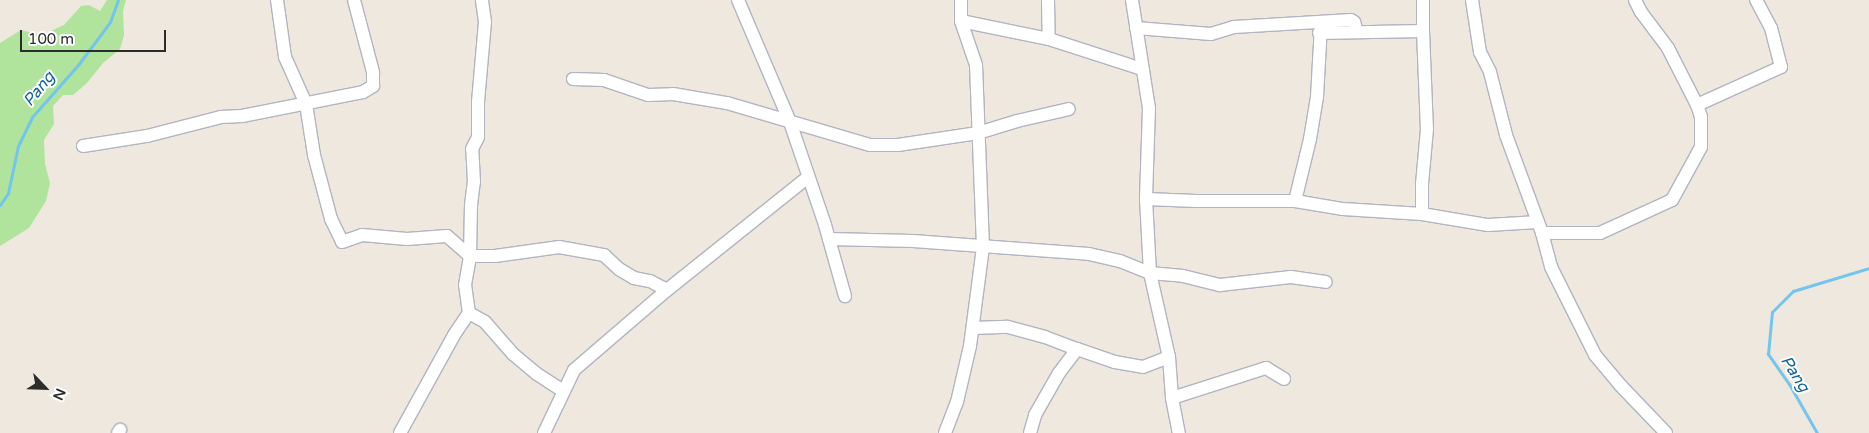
<!DOCTYPE html>
<style>
body{margin:0}
#map{position:relative;width:1869px;height:433px;overflow:hidden;background:#eee8df;font-family:"Varela Round",sans-serif}
div>[style]{position:absolute}
[style*='--x']{left:calc(var(--x)*1px);top:calc(var(--y)*1px);width:calc(var(--w)*1px);rotate:calc(var(--a)*1deg)}
.green>*{inset:0;background:#b0e39c}
.stream>*{height:3px;margin:-1.5px;padding:0 1.5px;transform-origin:1.5px;border-radius:1.5px;background:#73c5ee}
.roads{filter:drop-shadow(1px 0 #b2b4bf) drop-shadow(-1px 0 #b2b4bf) drop-shadow(0 1px #b2b4bf) drop-shadow(0 -1px #b2b4bf)}
.minor>*{height:12px;margin:-6px;padding:0 6px;transform-origin:6px;border-radius:6px;background:#fff}
span{translate:-50% -50%;white-space:nowrap;text-align:center;line-height:1.15;-webkit-text-stroke:4px #fff;paint-order:stroke}
.water-label{font-size:16px;color:#0e639e;font-style:italic}
.north{position:absolute;left:20px;top:363px;width:50px;height:50px;-webkit-text-stroke:4px #fff;paint-order:stroke;rotate:114deg;font-size:14px;font-weight:700;line-height:20px;text-align:center;color:#2c2c2c}
.north::after{content:'';display:block;margin:auto;width:18px;height:22px;background:#2c2c2c;clip-path:polygon(50% 0,100% 100%,50% 72%,0 100%)}
.scale{position:absolute;left:20px;top:30px;width:146px;height:22px;box-sizing:border-box;border:2px solid #2c2c2c;border-top:0;padding-left:6px;font-size:15px;line-height:18px;white-space:nowrap;color:#2c2c2c;-webkit-text-stroke:4px #fff;paint-order:stroke}
</style>
<div id="map">
<div class="green">
<i style="clip-path:polygon(107px 0,126px 0,123px 11px,124px 35px,120px 49px,103px 63px,87px 83px,73px 95px,63px 95px,53px 106px,54px 124px,44px 140px,45px 164px,50px 183px,46px 201px,29px 228px,0 246px,0 43px,21px 30px,42px 35px,64px 25px,81px 6px,89px 5px,100px 11px)"></i>
</div>
<div class="stream">
<i style="--x:0;--y:205;--w:14;--a:-56"></i>
<i style="--x:8;--y:193;--w:48;--a:-78"></i>
<i style="--x:18;--y:146;--w:32;--a:-64"></i>
<i style="--x:32;--y:117;--w:69;--a:-48.5"></i>
<i style="--x:78;--y:65;--w:54;--a:-53.3"></i>
<i style="--x:110;--y:22;--w:23;--a:-70"></i>
<i style="--x:1817;--y:433;--w:56;--a:-119.7"></i>
<i style="--x:1789;--y:384;--w:37;--a:-125"></i>
<i style="--x:1768;--y:354;--w:42;--a:-84.6"></i>
<i style="--x:1772;--y:312;--w:30;--a:-45"></i>
<i style="--x:1793;--y:291;--w:79;--a:-16.8"></i>
</div>
<div class="roads">
<div class="minor">
<i style="--x:277;--y:0;--w:58;--a:82"></i>
<i style="--x:285;--y:57;--w:51;--a:65.9"></i>
<i style="--x:306;--y:104;--w:52;--a:81.1"></i>
<i style="--x:314;--y:155;--w:66;--a:75.1"></i>
<i style="--x:331;--y:219;--w:25;--a:64"></i>
<i style="--x:342;--y:242;--w:21;--a:-19"></i>
<i style="--x:362;--y:235;--w:45;--a:5.1"></i>
<i style="--x:407;--y:239;--w:40;--a:-4.3"></i>
<i style="--x:447;--y:236;--w:30;--a:41"></i>
<i style="--x:470;--y:256;--w:25;--a:0"></i>
<i style="--x:495;--y:256;--w:65;--a:-8"></i>
<i style="--x:559;--y:247;--w:46;--a:10.1"></i>
<i style="--x:604;--y:255;--w:21;--a:43"></i>
<i style="--x:619;--y:269;--w:17;--a:31"></i>
<i style="--x:634;--y:278;--w:16;--a:11"></i>
<i style="--x:650;--y:281;--w:19;--a:28"></i>
<i style="--x:738;--y:0;--w:133;--a:66.9"></i>
<i style="--x:790;--y:122;--w:109;--a:71.2"></i>
<i style="--x:825;--y:225;--w:74;--a:74.3"></i>
<i style="--x:1048;--y:0;--w:39;--a:89"></i>
<i style="--x:1132;--y:0;--w:109;--a:81.1"></i>
<i style="--x:1149;--y:108;--w:91;--a:91.9"></i>
<i style="--x:1146;--y:199;--w:74;--a:86.9"></i>
<i style="--x:1150;--y:273;--w:86;--a:77.3"></i>
<i style="--x:1169;--y:357;--w:41;--a:85.8"></i>
<i style="--x:1172;--y:398;--w:36;--a:79"></i>
<i style="--x:1472;--y:0;--w:53;--a:81.3"></i>
<i style="--x:1480;--y:52;--w:22;--a:63"></i>
<i style="--x:1490;--y:72;--w:65;--a:75.7"></i>
<i style="--x:1506;--y:135;--w:104;--a:69.8"></i>
<i style="--x:1542;--y:233;--w:35;--a:75"></i>
<i style="--x:1551;--y:267;--w:98;--a:63.4"></i>
<i style="--x:1595;--y:355;--w:40;--a:50"></i>
<i style="--x:1621;--y:386;--w:65;--a:46.2"></i>
<i style="--x:961;--y:21;--w:90;--a:11.6"></i>
<i style="--x:1049;--y:39;--w:98;--a:17.9"></i>
<i style="--x:1136;--y:28;--w:75;--a:4.6"></i>
<i style="--x:1211;--y:34;--w:24;--a:-17"></i>
<i style="--x:1234;--y:27;--w:117;--a:-3.4"></i>
<i style="--x:1351;--y:20;--w:4;--a:34"></i>
<i style="--x:1354;--y:22;--w:10;--a:73"></i>
<i style="--x:1423;--y:31;--w:31;--a:-90"></i>
<i style="--x:1319;--y:33;--w:104;--a:-1.1"></i>
<i style="--x:1423;--y:31;--w:98;--a:87.7"></i>
<i style="--x:1427;--y:129;--w:55;--a:95.2"></i>
<i style="--x:1422;--y:184;--w:30;--a:90"></i>
<i style="--x:1422;--y:214;--w:67;--a:9.5"></i>
<i style="--x:1488;--y:225;--w:50;--a:-3.4"></i>
<i style="--x:573;--y:79;--w:31;--a:2"></i>
<i style="--x:604;--y:80;--w:46;--a:18.8"></i>
<i style="--x:648;--y:95;--w:25;--a:-2"></i>
<i style="--x:673;--y:94;--w:55;--a:9.5"></i>
<i style="--x:727;--y:103;--w:149;--a:16.4"></i>
<i style="--x:870;--y:145;--w:28;--a:0"></i>
<i style="--x:898;--y:145;--w:81;--a:-8.5"></i>
<i style="--x:978;--y:133;--w:41;--a:-17.1"></i>
<i style="--x:1017;--y:121;--w:53;--a:-13"></i>
<i style="--x:1697;--y:105;--w:92;--a:-24.3"></i>
<i style="--x:1781;--y:67;--w:40;--a:-104.4"></i>
<i style="--x:1771;--y:28;--w:32;--a:-118"></i>
<i style="--x:83;--y:146;--w:65;--a:-8.9"></i>
<i style="--x:147;--y:136;--w:76;--a:-14.4"></i>
<i style="--x:221;--y:117;--w:21;--a:-3"></i>
<i style="--x:242;--y:116;--w:123;--a:-11.2"></i>
<i style="--x:363;--y:92;--w:12;--a:-31"></i>
<i style="--x:373;--y:86;--w:14;--a:-90"></i>
<i style="--x:373;--y:72;--w:74;--a:-104.8"></i>
<i style="--x:1146;--y:199;--w:50;--a:2.3"></i>
<i style="--x:1196;--y:201;--w:99;--a:0"></i>
<i style="--x:1295;--y:201;--w:49;--a:9.5"></i>
<i style="--x:1343;--y:209;--w:79;--a:3.6"></i>
<i style="--x:1295;--y:201;--w:64;--a:-76.4"></i>
<i style="--x:1310;--y:139;--w:43;--a:-80.5"></i>
<i style="--x:1317;--y:97;--w:72;--a:-86.8"></i>
<i style="--x:1542;--y:233;--w:58;--a:0"></i>
<i style="--x:1600;--y:233;--w:79;--a:-24.6"></i>
<i style="--x:1672;--y:200;--w:60;--a:-61.3"></i>
<i style="--x:1701;--y:147;--w:30;--a:-90"></i>
<i style="--x:1701;--y:117;--w:13;--a:-108"></i>
<i style="--x:1697;--y:105;--w:64;--a:-117"></i>
<i style="--x:1668;--y:48;--w:45;--a:-126.9"></i>
<i style="--x:1641;--y:12;--w:13;--a:-117"></i>
<i style="--x:829;--y:239;--w:84;--a:1.4"></i>
<i style="--x:913;--y:241;--w:176;--a:4.2"></i>
<i style="--x:1089;--y:254;--w:32;--a:13"></i>
<i style="--x:1120;--y:261;--w:32;--a:22"></i>
<i style="--x:1150;--y:273;--w:33;--a:5"></i>
<i style="--x:1183;--y:276;--w:38;--a:14"></i>
<i style="--x:1220;--y:285;--w:71;--a:-6.4"></i>
<i style="--x:1291;--y:277;--w:35;--a:8"></i>
<i style="--x:469;--y:313;--w:18;--a:29"></i>
<i style="--x:485;--y:322;--w:43;--a:48.8"></i>
<i style="--x:513;--y:354;--w:31;--a:40"></i>
<i style="--x:537;--y:374;--w:31;--a:33"></i>
<i style="--x:973;--y:328;--w:35;--a:-2"></i>
<i style="--x:1008;--y:327;--w:38;--a:15"></i>
<i style="--x:1045;--y:337;--w:34;--a:21"></i>
<i style="--x:1172;--y:398;--w:99;--a:-17.7"></i>
<i style="--x:1266;--y:368;--w:21;--a:31"></i>
<i style="--x:118;--y:433;--w:4;--a:-56"></i>
<i style="--x:400;--y:433;--w:112;--a:-61.1"></i>
<i style="--x:454;--y:335;--w:27;--a:-56"></i>
<i style="--x:469;--y:313;--w:28;--a:-98"></i>
<i style="--x:465;--y:285;--w:29;--a:-80"></i>
<i style="--x:470;--y:256;--w:51;--a:-88.9"></i>
<i style="--x:471;--y:205;--w:23;--a:-83"></i>
<i style="--x:474;--y:182;--w:33;--a:-93"></i>
<i style="--x:472;--y:149;--w:13;--a:-63"></i>
<i style="--x:478;--y:137;--w:35;--a:-90"></i>
<i style="--x:478;--y:102;--w:80;--a:-85"></i>
<i style="--x:485;--y:22;--w:22;--a:-98"></i>
<i style="--x:544;--y:433;--w:70;--a:-64.5"></i>
<i style="--x:574;--y:370;--w:123;--a:-40.7"></i>
<i style="--x:667;--y:290;--w:181;--a:-38.7"></i>
<i style="--x:945;--y:433;--w:33;--a:-69"></i>
<i style="--x:957;--y:402;--w:57;--a:-76.9"></i>
<i style="--x:970;--y:346;--w:100;--a:-82.5"></i>
<i style="--x:983;--y:247;--w:182;--a:-92.2"></i>
<i style="--x:976;--y:65;--w:46;--a:-108.8"></i>
<i style="--x:961;--y:21;--w:21;--a:-90"></i>
<i style="--x:1030;--y:433;--w:19;--a:-74"></i>
<i style="--x:1035;--y:415;--w:48;--a:-60.3"></i>
<i style="--x:1059;--y:373;--w:30;--a:-53"></i>
<i style="--x:1077;--y:349;--w:40;--a:18.9"></i>
<i style="--x:1115;--y:362;--w:28;--a:10"></i>
<i style="--x:1143;--y:367;--w:28;--a:-21"></i>
</div>
</div>
<div class="water-label">
<span style="left:39px;top:89px;rotate:-51deg">Pang</span>
<span style="left:1795px;top:374px;rotate:58deg">Pang</span>
</div>
<div class="north">N</div>
<div class="scale">100 m</div>
</div>
